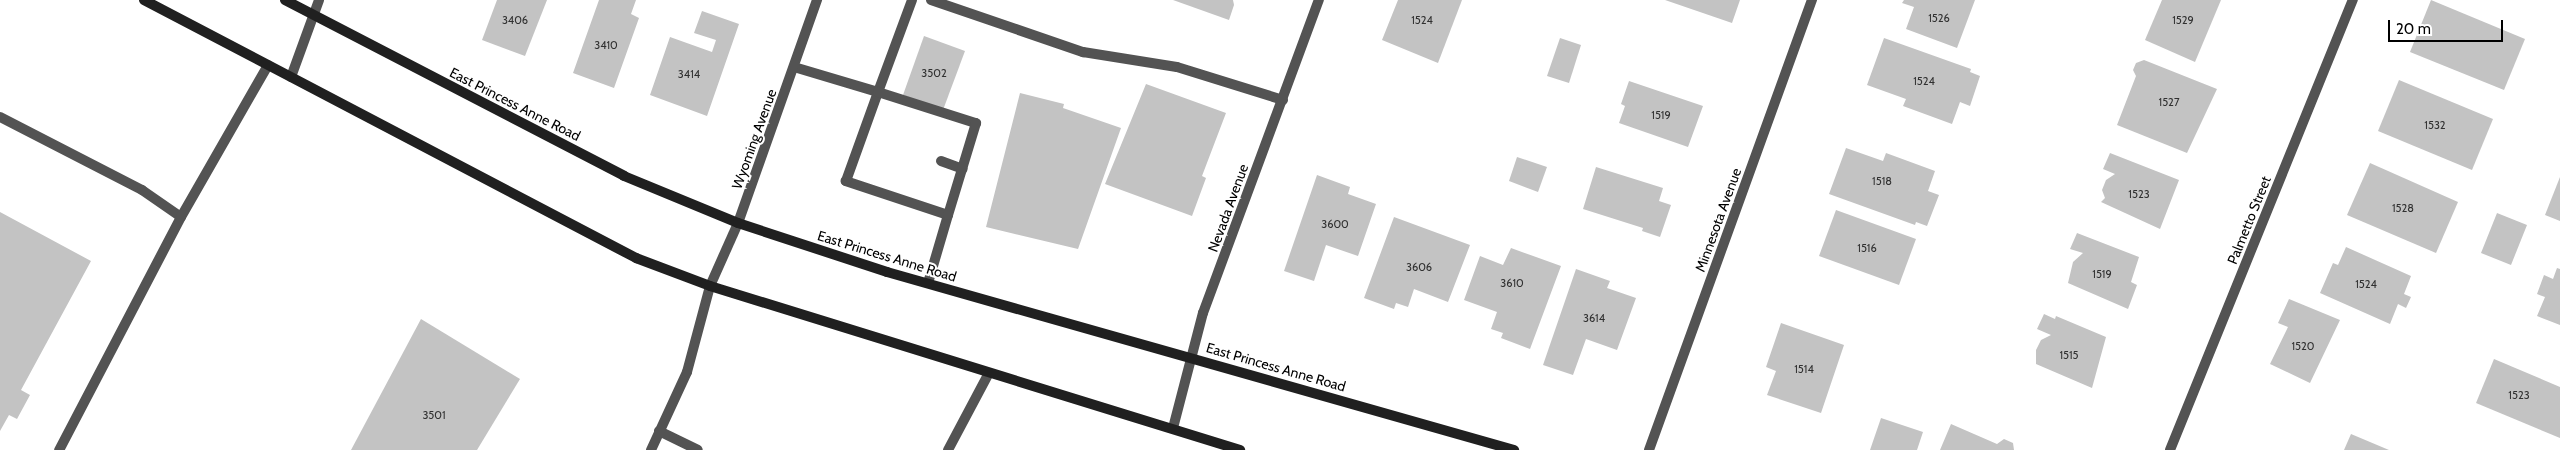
<!DOCTYPE html>
<style>
body{margin:0}
#map{position:relative;width:2560px;height:450px;overflow:hidden;background:#fff;font-family:Cabin,sans-serif}
div>[style]{position:absolute}
[style*='--x']{left:calc(var(--x)*1px);top:calc(var(--y)*1px);width:calc(var(--w)*1px);rotate:calc(var(--a)*1deg)}
.building>*{inset:0;background:#c3c3c3}
.lane>*{height:10px;margin:-5px;padding:0 5px;transform-origin:5px;border-radius:5px;background:#535353}
.street>*{height:10px;margin:-5px;padding:0 5px;transform-origin:5px;border-radius:5px;background:#535353}
.secondary>*{height:10px;margin:-5px;padding:0 5px;transform-origin:5px;border-radius:5px;background:#202020}
span{translate:-50% -50%;white-space:nowrap;text-align:center;line-height:1.15;-webkit-text-stroke:4px #fff;paint-order:stroke}
.number-label{font-size:11px;color:#313131}
.number-label span{-webkit-text-stroke-width:0}
.street-label{font-size:14px;color:#000}
.scale{position:absolute;left:2388px;top:20px;width:115px;height:22px;box-sizing:border-box;border:2px solid #000;border-top:0;padding-left:6px;font-size:15px;line-height:18px;white-space:nowrap;color:#000;-webkit-text-stroke:4px #fff;paint-order:stroke}
</style>
<div id="map">
<div class="building">
<i style="clip-path:polygon(497px 0,547px 0,525px 56px,482px 40px)"></i>
<i style="clip-path:polygon(599px 0,636px 0,631px 14px,639px 18px,614px 88px,573px 73px)"></i>
<i style="clip-path:polygon(1173px 0,1233px 0,1234px 5px,1229px 20px)"></i>
<i style="clip-path:polygon(1398px 0,1462px 0,1438px 63px,1382px 40px)"></i>
<i style="clip-path:polygon(1665px 0,1740px 0,1732px 23px)"></i>
<i style="clip-path:polygon(1904px 0,1975px 0,1957px 48px,1906px 29px,1914px 7px,1902px 3px)"></i>
<i style="clip-path:polygon(2162px 0,2221px 0,2195px 62px,2145px 40px)"></i>
<i style="clip-path:polygon(2431px 0,2525px 39px,2504px 90px,2410px 52px)"></i>
<i style="clip-path:polygon(702px 11px,739px 24px,707px 116px,650px 95px,670px 37px,712px 52px,716px 40px,694px 33px)"></i>
<i style="clip-path:polygon(924px 36px,965px 51px,943px 110px,903px 95px)"></i>
<i style="clip-path:polygon(1560px 38px,1581px 45px,1569px 83px,1547px 76px)"></i>
<i style="clip-path:polygon(1884px 38px,1971px 69px,1970px 72px,1980px 76px,1970px 106px,1960px 102px,1952px 124px,1903px 106px,1906px 99px,1867px 85px)"></i>
<i style="clip-path:polygon(2144px 60px,2217px 89px,2187px 153px,2117px 125px,2136px 76px,2133px 70px,2136px 63px)"></i>
<i style="clip-path:polygon(2399px 80px,2493px 119px,2472px 170px,2378px 131px)"></i>
<i style="clip-path:polygon(1629px 81px,1703px 106px,1688px 147px,1619px 123px,1625px 106px,1621px 104px)"></i>
<i style="clip-path:polygon(1146px 84px,1226px 113px,1202px 176px,1206px 178px,1192px 216px,1105px 184px)"></i>
<i style="clip-path:polygon(1020px 93px,1064px 104px,1063px 108px,1121px 128px,1078px 249px,986px 227px)"></i>
<i style="clip-path:polygon(1846px 148px,1883px 161px,1886px 153px,1935px 171px,1928px 191px,1939px 195px,1927px 226px,1916px 222px,1915px 225px,1829px 194px)"></i>
<i style="clip-path:polygon(2110px 153px,2179px 180px,2160px 229px,2101px 202px,2105px 198px,2102px 190px,2106px 180px,2115px 174px,2103px 169px)"></i>
<i style="clip-path:polygon(1517px 157px,1547px 167px,1538px 192px,1509px 181px)"></i>
<i style="clip-path:polygon(2370px 163px,2458px 202px,2436px 253px,2347px 215px)"></i>
<i style="clip-path:polygon(1596px 167px,1663px 188px,1659px 201px,1671px 205px,1660px 237px,1642px 231px,1643px 228px,1583px 209px)"></i>
<i style="clip-path:polygon(1317px 175px,1350px 187px,1348px 194px,1376px 204px,1358px 256px,1326px 245px,1314px 281px,1284px 271px)"></i>
<i style="clip-path:polygon(2560px 177px,2560px 221px,2545px 215px)"></i>
<i style="clip-path:polygon(1836px 210px,1916px 239px,1899px 285px,1819px 256px)"></i>
<i style="clip-path:polygon(0 212px,91px 261px,21px 390px,30px 395px,17px 419px,9px 415px,0 431px)"></i>
<i style="clip-path:polygon(2497px 213px,2527px 225px,2511px 265px,2481px 253px)"></i>
<i style="clip-path:polygon(1394px 217px,1470px 245px,1448px 302px,1414px 289px,1408px 307px,1396px 303px,1394px 309px,1364px 298px)"></i>
<i style="clip-path:polygon(2077px 233px,2139px 257px,2131px 282px,2137px 285px,2128px 309px,2068px 283px,2073px 262px,2083px 253px,2070px 249px)"></i>
<i style="clip-path:polygon(2346px 247px,2411px 276px,2404px 294px,2411px 297px,2406px 308px,2398px 304px,2390px 324px,2320px 293px,2333px 263px,2338px 265px)"></i>
<i style="clip-path:polygon(1511px 248px,1561px 266px,1530px 349px,1501px 338px,1503px 333px,1491px 329px,1497px 312px,1464px 300px,1480px 256px,1503px 265px)"></i>
<i style="clip-path:polygon(2557px 268px,2560px 269px,2560px 325px,2537px 316px,2545px 297px,2537px 294px,2544px 275px,2553px 279px)"></i>
<i style="clip-path:polygon(1576px 269px,1610px 281px,1607px 288px,1636px 298px,1617px 350px,1586px 339px,1573px 375px,1543px 365px)"></i>
<i style="clip-path:polygon(2289px 299px,2340px 320px,2310px 383px,2270px 364px,2288px 327px,2278px 323px)"></i>
<i style="clip-path:polygon(2044px 314px,2055px 319px,2056px 316px,2106px 337px,2092px 388px,2036px 364px,2036px 350px,2041px 340px,2051px 335px,2037px 329px)"></i>
<i style="clip-path:polygon(421px 319px,520px 379px,477px 450px,351px 450px)"></i>
<i style="clip-path:polygon(1781px 323px,1844px 345px,1821px 413px,1767px 395px,1776px 371px,1766px 367px)"></i>
<i style="clip-path:polygon(2494px 359px,2560px 387px,2560px 438px,2476px 403px)"></i>
<i style="clip-path:polygon(1881px 418px,1923px 432px,1917px 450px,1870px 450px)"></i>
<i style="clip-path:polygon(1951px 424px,1997px 444px,2004px 439px,2013px 443px,2014px 450px,1940px 450px)"></i>
<i style="clip-path:polygon(2351px 434px,2389px 450px,2344px 450px)"></i>
</div>
<div class="lane">
<i style="--x:931;--y:0;--w:161;--a:18.9"></i>
<i style="--x:1083;--y:52;--w:95;--a:9.1"></i>
<i style="--x:1177;--y:67;--w:111;--a:17.3"></i>
<i style="--x:794;--y:67;--w:88;--a:16.6"></i>
<i style="--x:878;--y:92;--w:98;--a:-69.7"></i>
<i style="--x:0;--y:117;--w:160;--a:27.2"></i>
<i style="--x:142;--y:190;--w:47;--a:34.7"></i>
<i style="--x:181;--y:217;--w:263;--a:117.6"></i>
<i style="--x:941;--y:161;--w:23;--a:20"></i>
<i style="--x:181;--y:217;--w:175;--a:-60.2"></i>
<i style="--x:928;--y:283;--w:71;--a:-73.6"></i>
<i style="--x:948;--y:215;--w:108;--a:-161.6"></i>
<i style="--x:846;--y:181;--w:95;--a:-70.2"></i>
<i style="--x:878;--y:92;--w:103;--a:17.6"></i>
<i style="--x:976;--y:123;--w:96;--a:106.9"></i>
<i style="--x:659;--y:431;--w:43;--a:26"></i>
<i style="--x:651;--y:450;--w:86;--a:-65.2"></i>
<i style="--x:687;--y:372;--w:89;--a:-75"></i>
<i style="--x:948;--y:450;--w:87;--a:-62"></i>
</div>
<div class="street">
<i style="--x:291;--y:77;--w:82;--a:-70"></i>
<i style="--x:710;--y:286;--w:69;--a:-66"></i>
<i style="--x:738;--y:223;--w:237;--a:-70.5"></i>
<i style="--x:1173;--y:428;--w:119;--a:-75.4"></i>
<i style="--x:1203;--y:313;--w:334;--a:-69.7"></i>
<i style="--x:1649;--y:450;--w:479;--a:-70.1"></i>
<i style="--x:2170;--y:450;--w:486;--a:-67.9"></i>
</div>
<div class="secondary">
<i style="--x:144;--y:0;--w:556;--a:27.67"></i>
<i style="--x:636;--y:258;--w:79;--a:20.7"></i>
<i style="--x:710;--y:286;--w:555;--a:17.19"></i>
<i style="--x:285;--y:0;--w:382;--a:27.4"></i>
<i style="--x:624;--y:176;--w:123;--a:22.4"></i>
<i style="--x:738;--y:223;--w:157;--a:18.2"></i>
<i style="--x:887;--y:272;--w:652;--a:15.85"></i>
</div>
<div class="number-label">
<span style="left:1939px;top:18px">1526</span>
<span style="left:515px;top:20px">3406</span>
<span style="left:1422px;top:20px">1524</span>
<span style="left:2183px;top:20px">1529</span>
<span style="left:606px;top:45px">3410</span>
<span style="left:934px;top:73px">3502</span>
<span style="left:689px;top:74px">3414</span>
<span style="left:1924px;top:81px">1524</span>
<span style="left:2169px;top:102px">1527</span>
<span style="left:1661px;top:115px">1519</span>
<span style="left:2435px;top:125px">1532</span>
<span style="left:1882px;top:181px">1518</span>
<span style="left:2139px;top:194px">1523</span>
<span style="left:2403px;top:208px">1528</span>
<span style="left:1335px;top:224px">3600</span>
<span style="left:1867px;top:248px">1516</span>
<span style="left:1419px;top:267px">3606</span>
<span style="left:2102px;top:274px">1519</span>
<span style="left:1512px;top:283px">3610</span>
<span style="left:2366px;top:284px">1524</span>
<span style="left:1594px;top:318px">3614</span>
<span style="left:2303px;top:346px">1520</span>
<span style="left:2069px;top:355px">1515</span>
<span style="left:1804px;top:369px">1514</span>
<span style="left:2519px;top:395px">1523</span>
<span style="left:434px;top:415px">3501</span>
</div>
<div class="street-label">
<span style="left:515px;top:104px;rotate:27deg">East Princess Anne Road</span>
<span style="left:754px;top:139px;rotate:-70deg">Wyoming Avenue</span>
<span style="left:1228px;top:208px;rotate:-70deg">Nevada Avenue</span>
<span style="left:1718px;top:220px;rotate:-70deg">Minnesota Avenue</span>
<span style="left:2249px;top:220px;rotate:-68deg">Palmetto Street</span>
<span style="left:887px;top:256px;rotate:17deg">East Princess Anne Road</span>
<span style="left:1276px;top:367px;rotate:16deg">East Princess Anne Road</span>
</div>
<div class="scale">20 m</div>
</div>
